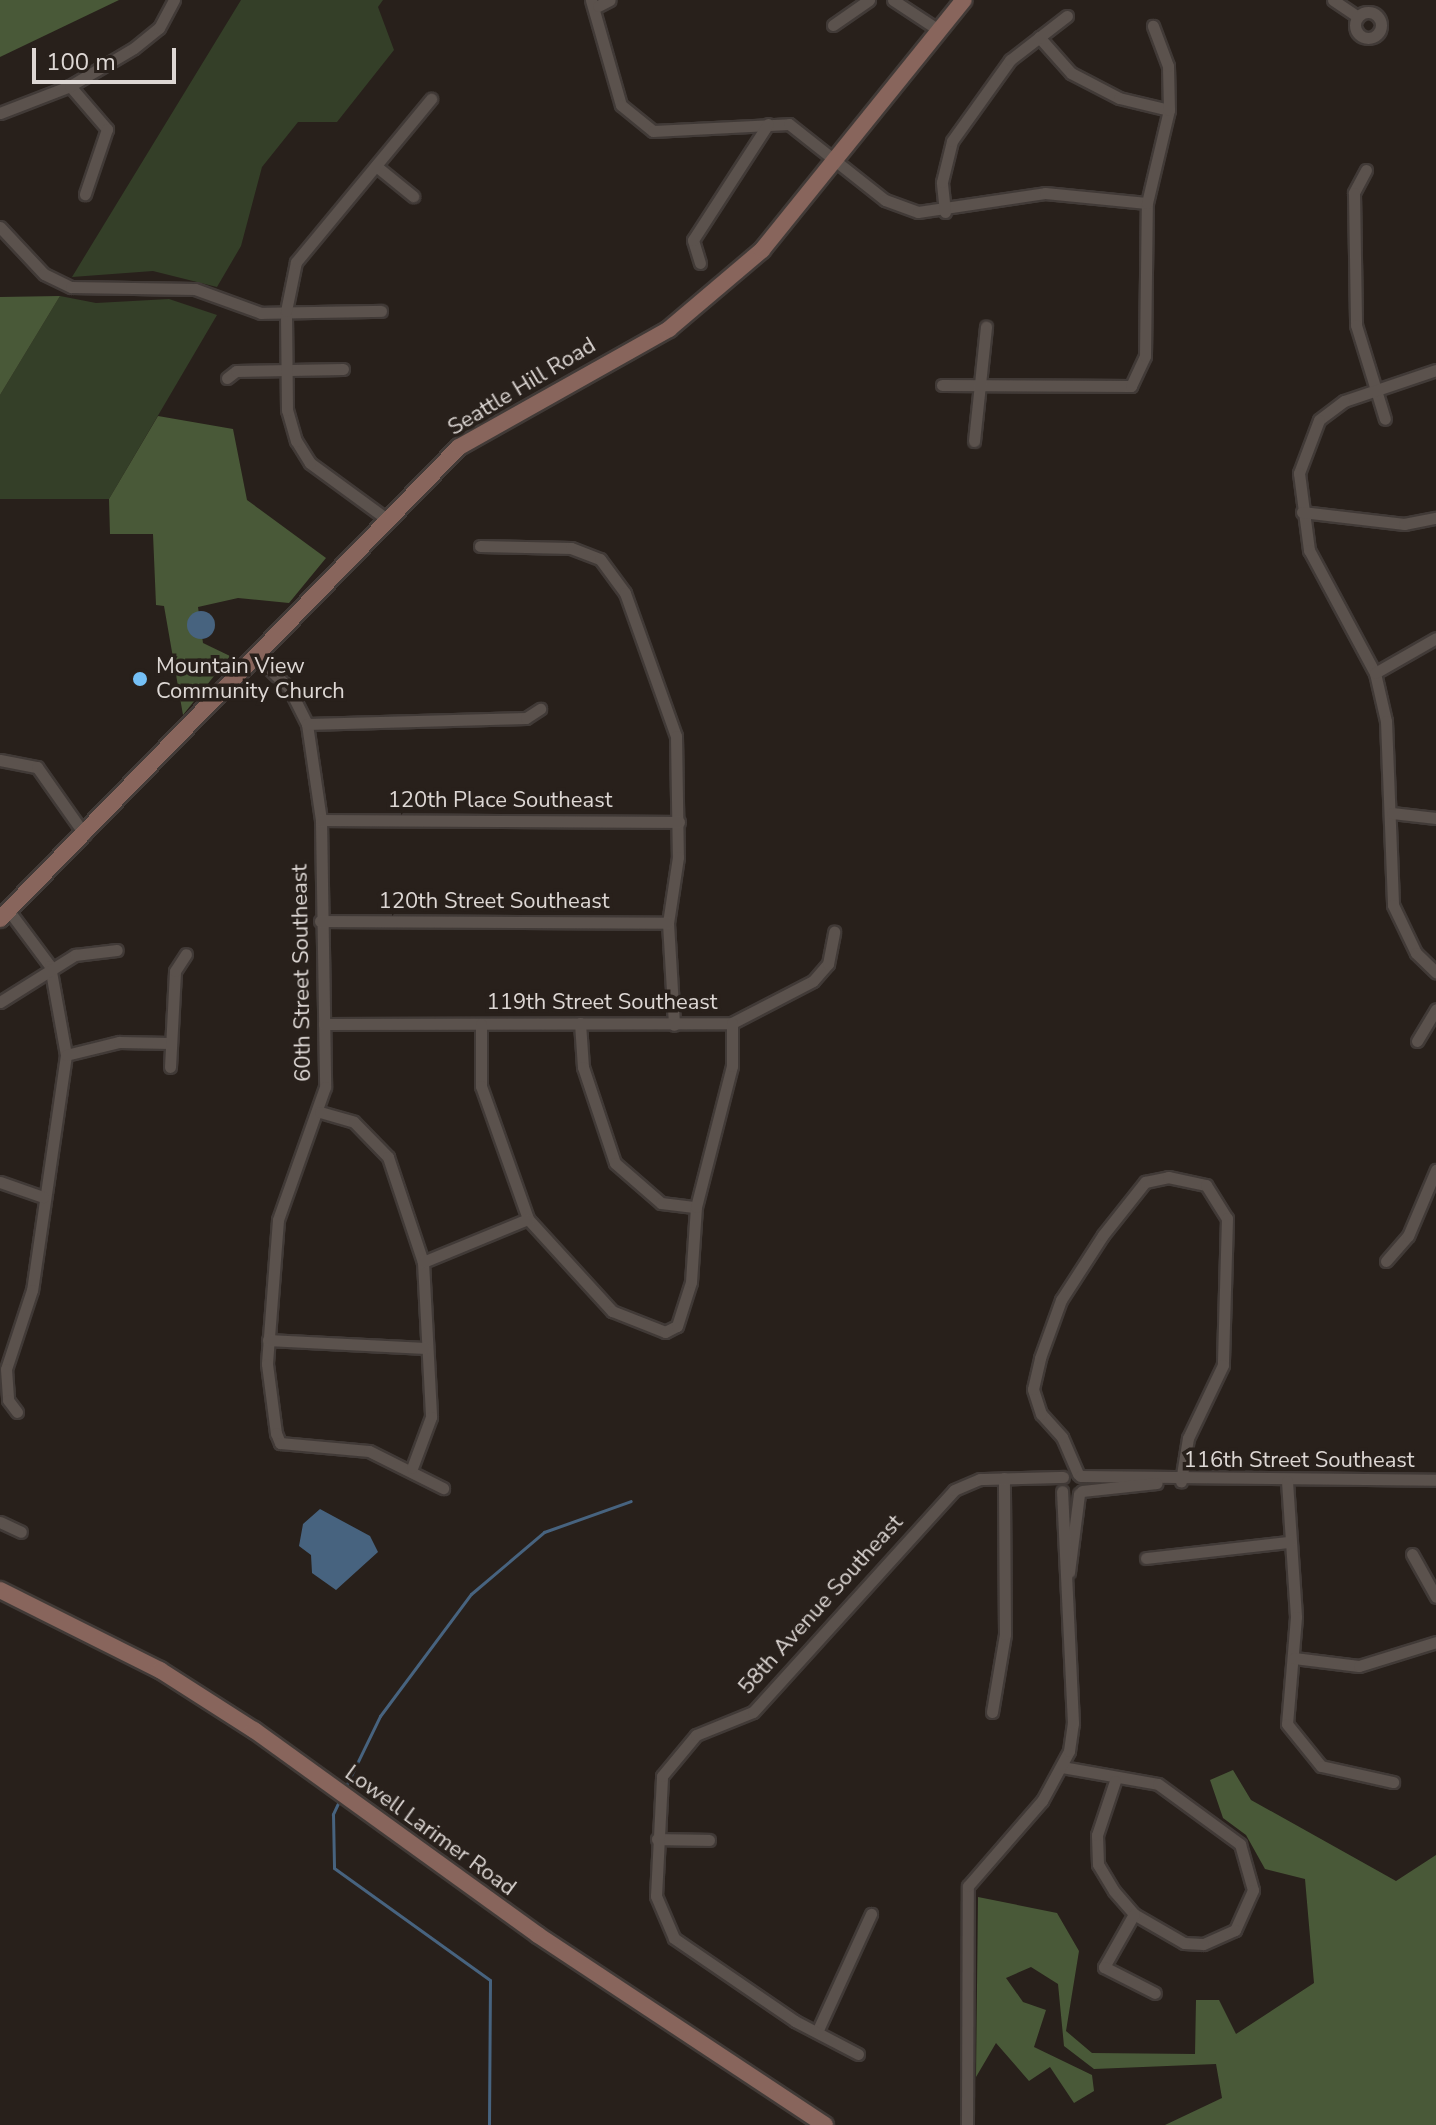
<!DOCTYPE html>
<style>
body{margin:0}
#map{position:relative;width:1436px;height:2125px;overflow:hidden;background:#28201b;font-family:"Nunito Sans",sans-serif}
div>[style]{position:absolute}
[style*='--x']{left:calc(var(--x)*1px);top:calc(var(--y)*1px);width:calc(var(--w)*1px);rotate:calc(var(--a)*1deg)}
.green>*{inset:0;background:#343f28}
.forest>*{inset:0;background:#495938}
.water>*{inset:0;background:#47637f}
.round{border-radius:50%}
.stream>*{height:3px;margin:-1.5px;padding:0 1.5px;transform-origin:1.5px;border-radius:1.5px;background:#47637f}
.roads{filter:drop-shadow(2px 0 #413a37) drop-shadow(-2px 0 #413a37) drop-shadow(0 2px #413a37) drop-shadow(0 -2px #413a37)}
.street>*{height:11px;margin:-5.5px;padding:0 5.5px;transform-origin:5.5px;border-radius:5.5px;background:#5b524d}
.street>.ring{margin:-5.5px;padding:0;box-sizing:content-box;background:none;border:11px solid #5b524d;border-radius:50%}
.secondary>*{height:16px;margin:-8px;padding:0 8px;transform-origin:8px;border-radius:8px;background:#88655c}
.dots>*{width:22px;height:22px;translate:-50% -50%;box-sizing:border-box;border:4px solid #28201b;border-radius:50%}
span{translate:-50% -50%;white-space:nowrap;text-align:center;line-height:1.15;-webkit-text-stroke:7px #28201b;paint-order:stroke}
.street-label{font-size:22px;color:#ddd7d4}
.poi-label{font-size:22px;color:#ddd7d4}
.left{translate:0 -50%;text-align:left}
.scale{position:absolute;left:32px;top:48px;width:144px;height:36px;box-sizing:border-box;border:4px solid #ddd7d4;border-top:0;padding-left:10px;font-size:24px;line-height:28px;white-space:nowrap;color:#ddd7d4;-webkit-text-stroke:6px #28201b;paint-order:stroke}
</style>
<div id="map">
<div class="green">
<i style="clip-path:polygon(241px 0,383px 0,378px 7px,394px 50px,337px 122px,298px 122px,262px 167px,241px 246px,217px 287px,153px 271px,72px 277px)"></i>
<i style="clip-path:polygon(60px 296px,96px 303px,169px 299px,217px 315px,109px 499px,0 499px,0 395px)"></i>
</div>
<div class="forest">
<i style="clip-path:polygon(0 0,119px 0,0 57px)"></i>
<i style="clip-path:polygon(60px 296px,0 395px,0 297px)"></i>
<i style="clip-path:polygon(158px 416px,233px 429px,247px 500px,326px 558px,289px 603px,238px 598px,198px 607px,203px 643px,230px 656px,183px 715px,164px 606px,156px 605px,153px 534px,110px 534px,109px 499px)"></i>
<i style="clip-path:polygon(1233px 1770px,1251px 1800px,1396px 1881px,1436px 1855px,1436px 2125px,1165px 2125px,1222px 2098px,1216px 2064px,1094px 2069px,1064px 2046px,1058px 1984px,1031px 1967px,1006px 1978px,1023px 2002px,1046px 2010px,1034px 2047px,1092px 2075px,1094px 2091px,1074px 2103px,1050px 2067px,1029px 2081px,996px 2043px,976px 2077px,978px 1897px,1057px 1913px,1079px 1951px,1066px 2031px,1092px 2053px,1195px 2054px,1196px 2000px,1219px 2000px,1236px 2034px,1314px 1983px,1305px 1879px,1265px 1869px,1246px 1835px,1223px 1818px,1210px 1780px)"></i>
</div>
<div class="water">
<i class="round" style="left:187px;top:611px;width:28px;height:28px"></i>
<i style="clip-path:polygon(320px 1509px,370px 1536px,378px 1552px,336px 1590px,312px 1573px,311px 1555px,299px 1546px,303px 1524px)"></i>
</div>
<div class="stream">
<i style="--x:345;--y:1788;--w:80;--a:-64.1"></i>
<i style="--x:380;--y:1716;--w:152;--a:-53.3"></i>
<i style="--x:471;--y:1594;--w:96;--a:-40.3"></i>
<i style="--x:544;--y:1532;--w:92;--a:-19.6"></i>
<i style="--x:340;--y:1799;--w:17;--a:115"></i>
<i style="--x:333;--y:1814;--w:54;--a:88.9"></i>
<i style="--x:334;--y:1868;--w:192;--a:35.7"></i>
<i style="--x:490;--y:1980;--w:145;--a:90.4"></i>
</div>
<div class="roads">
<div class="street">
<i style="--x:591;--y:0;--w:109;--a:74.1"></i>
<i style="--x:621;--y:105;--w:41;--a:39.1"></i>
<i style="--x:653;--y:131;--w:136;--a:-2.9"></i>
<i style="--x:789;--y:124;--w:122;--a:38.4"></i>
<i style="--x:885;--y:200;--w:35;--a:20"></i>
<i style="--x:918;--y:212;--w:128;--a:-8.5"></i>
<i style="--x:1045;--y:193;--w:102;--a:5.6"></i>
<i style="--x:893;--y:0;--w:53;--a:33.4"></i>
<i style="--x:1333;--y:0;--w:29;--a:34"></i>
<i style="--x:598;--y:6;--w:13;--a:-27"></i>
<i class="ring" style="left:1355px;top:12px;width:15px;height:15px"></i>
<i style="--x:833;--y:25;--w:44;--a:-34.8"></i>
<i style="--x:1039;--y:37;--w:48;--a:48.4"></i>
<i style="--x:1071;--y:73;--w:54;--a:27.5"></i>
<i style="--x:1119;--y:98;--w:51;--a:13.5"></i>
<i style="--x:70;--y:86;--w:57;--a:49.3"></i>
<i style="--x:107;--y:129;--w:69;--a:108.7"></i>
<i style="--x:0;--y:113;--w:75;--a:-21.1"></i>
<i style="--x:70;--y:86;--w:74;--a:-30.7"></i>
<i style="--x:134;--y:48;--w:32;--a:-39"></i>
<i style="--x:159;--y:28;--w:32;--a:-62"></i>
<i style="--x:376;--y:166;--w:48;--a:39"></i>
<i style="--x:1366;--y:170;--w:26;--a:118"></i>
<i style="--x:1354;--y:193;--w:132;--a:89.1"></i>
<i style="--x:1356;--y:325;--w:98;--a:72.9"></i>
<i style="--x:945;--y:212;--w:30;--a:-96"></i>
<i style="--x:942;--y:182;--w:42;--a:-76.3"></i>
<i style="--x:952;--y:141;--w:100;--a:-54.4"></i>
<i style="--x:1010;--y:60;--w:72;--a:-37.7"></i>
<i style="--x:0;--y:227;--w:64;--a:46.9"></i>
<i style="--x:44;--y:274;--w:30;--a:26"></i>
<i style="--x:71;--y:287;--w:124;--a:0.9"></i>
<i style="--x:195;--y:289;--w:70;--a:20"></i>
<i style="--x:261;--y:313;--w:120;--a:-1"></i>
<i style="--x:700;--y:263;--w:24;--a:-107"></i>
<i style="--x:693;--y:240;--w:138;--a:-57.1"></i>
<i style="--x:1436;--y:370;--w:97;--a:161.4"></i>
<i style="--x:1344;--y:401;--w:31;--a:143"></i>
<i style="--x:1319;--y:420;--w:57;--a:110.7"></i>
<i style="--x:1299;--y:473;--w:78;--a:82.6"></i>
<i style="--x:1309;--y:550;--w:140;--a:61.8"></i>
<i style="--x:1375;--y:673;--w:49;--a:77.1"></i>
<i style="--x:1386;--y:721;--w:184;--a:87.8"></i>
<i style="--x:1393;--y:905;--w:53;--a:64.4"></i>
<i style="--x:1416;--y:953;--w:28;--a:44"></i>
<i style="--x:227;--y:378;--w:11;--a:-38"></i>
<i style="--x:236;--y:371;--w:107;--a:-1.1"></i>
<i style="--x:942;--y:385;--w:189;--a:0.3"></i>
<i style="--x:1131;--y:386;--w:33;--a:-65"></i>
<i style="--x:1145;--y:356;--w:153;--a:-89.3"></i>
<i style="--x:1147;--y:203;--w:96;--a:-76.7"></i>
<i style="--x:1169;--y:110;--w:44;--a:-91.3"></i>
<i style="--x:1168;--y:66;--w:43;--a:-110.6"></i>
<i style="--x:974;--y:441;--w:115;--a:-84"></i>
<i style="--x:1302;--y:512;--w:103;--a:6.7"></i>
<i style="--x:1404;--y:524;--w:33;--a:-11"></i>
<i style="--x:388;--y:520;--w:97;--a:-143.8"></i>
<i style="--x:310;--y:463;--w:26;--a:-122"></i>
<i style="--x:296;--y:441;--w:32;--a:-106"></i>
<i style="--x:287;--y:410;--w:99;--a:-90.6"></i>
<i style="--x:286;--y:311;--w:50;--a:-78.5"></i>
<i style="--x:296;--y:262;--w:212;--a:-50.4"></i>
<i style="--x:480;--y:546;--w:91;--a:1.3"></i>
<i style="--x:571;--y:548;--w:31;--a:21"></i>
<i style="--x:600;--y:559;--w:42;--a:53.7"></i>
<i style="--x:625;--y:593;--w:152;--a:70.4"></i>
<i style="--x:676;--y:736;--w:121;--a:89.1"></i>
<i style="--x:678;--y:857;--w:67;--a:98.6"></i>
<i style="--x:668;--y:923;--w:102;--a:86.6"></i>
<i style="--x:256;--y:656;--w:46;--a:44.1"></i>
<i style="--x:289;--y:688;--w:40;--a:63.4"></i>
<i style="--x:307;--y:724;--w:97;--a:81.7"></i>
<i style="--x:321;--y:820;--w:267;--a:89.1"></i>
<i style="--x:325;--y:1087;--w:141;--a:109.5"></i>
<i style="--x:278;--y:1220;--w:144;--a:94.4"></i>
<i style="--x:267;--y:1364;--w:70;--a:82.6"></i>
<i style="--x:276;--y:1433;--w:11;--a:68"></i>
<i style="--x:280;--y:1443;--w:89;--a:5.1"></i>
<i style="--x:369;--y:1451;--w:83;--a:26.6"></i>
<i style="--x:1375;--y:673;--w:70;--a:-29.8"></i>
<i style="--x:307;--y:724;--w:219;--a:-1.6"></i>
<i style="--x:526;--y:718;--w:17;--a:-33"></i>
<i style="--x:0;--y:760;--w:38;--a:11"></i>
<i style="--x:37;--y:767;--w:83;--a:54.8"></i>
<i style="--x:1392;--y:813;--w:44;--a:6.5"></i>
<i style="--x:321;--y:820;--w:358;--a:0.3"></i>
<i style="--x:9;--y:911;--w:69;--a:53.3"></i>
<i style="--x:50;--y:966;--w:90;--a:79.8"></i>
<i style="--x:66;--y:1055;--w:237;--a:98.2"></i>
<i style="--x:32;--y:1290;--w:83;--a:108.2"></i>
<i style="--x:6;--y:1369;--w:31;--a:86"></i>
<i style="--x:8;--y:1400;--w:15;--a:53"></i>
<i style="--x:320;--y:921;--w:348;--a:0.3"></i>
<i style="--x:0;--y:1002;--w:89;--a:-32.1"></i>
<i style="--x:75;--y:955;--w:42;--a:-6.8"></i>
<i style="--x:580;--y:1023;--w:44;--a:86.1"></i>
<i style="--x:583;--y:1067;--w:101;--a:71.6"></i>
<i style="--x:615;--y:1163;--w:61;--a:41"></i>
<i style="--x:661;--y:1203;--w:35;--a:7"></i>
<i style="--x:324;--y:1024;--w:408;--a:-0.1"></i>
<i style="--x:732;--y:1023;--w:91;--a:-27.4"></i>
<i style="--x:813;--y:981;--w:23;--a:-49"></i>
<i style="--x:828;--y:964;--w:33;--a:-79"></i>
<i style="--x:481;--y:1024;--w:62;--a:90"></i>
<i style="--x:481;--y:1086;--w:141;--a:70.5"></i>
<i style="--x:528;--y:1219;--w:125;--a:47.6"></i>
<i style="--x:612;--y:1311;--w:57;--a:21.6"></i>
<i style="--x:665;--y:1332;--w:13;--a:-27"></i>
<i style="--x:677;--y:1326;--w:46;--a:-72.3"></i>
<i style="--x:691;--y:1282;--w:75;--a:-86.2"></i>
<i style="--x:696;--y:1207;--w:146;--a:-75.7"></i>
<i style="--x:732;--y:1066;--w:43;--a:-90"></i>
<i style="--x:1417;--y:1041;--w:37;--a:-59"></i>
<i style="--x:66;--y:1055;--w:55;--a:-13.8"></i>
<i style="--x:119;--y:1042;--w:51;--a:1.1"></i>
<i style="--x:170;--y:1067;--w:96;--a:-87"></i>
<i style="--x:175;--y:971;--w:20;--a:-57"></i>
<i style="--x:320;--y:1112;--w:35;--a:16"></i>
<i style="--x:354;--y:1122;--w:49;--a:45.8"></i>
<i style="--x:388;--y:1157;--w:111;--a:71.6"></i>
<i style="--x:423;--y:1262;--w:155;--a:87"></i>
<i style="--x:431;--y:1417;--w:54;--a:110.4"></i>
<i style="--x:0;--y:1182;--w:46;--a:19.2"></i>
<i style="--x:1386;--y:1261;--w:33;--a:-49"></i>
<i style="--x:1408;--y:1236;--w:72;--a:-67"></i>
<i style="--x:423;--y:1262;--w:113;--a:-22.3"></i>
<i style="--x:268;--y:1340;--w:157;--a:2.9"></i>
<i style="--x:1078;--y:1474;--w:40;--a:-113.4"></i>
<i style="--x:1062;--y:1437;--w:31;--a:-132"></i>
<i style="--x:1041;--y:1414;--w:26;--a:-108"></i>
<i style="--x:1033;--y:1389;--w:32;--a:-77"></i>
<i style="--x:1040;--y:1358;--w:62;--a:-70.1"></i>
<i style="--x:1061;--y:1300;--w:77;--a:-57.1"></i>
<i style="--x:1103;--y:1235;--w:68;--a:-51.6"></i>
<i style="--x:1145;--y:1182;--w:24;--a:-12"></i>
<i style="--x:1168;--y:1177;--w:39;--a:12"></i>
<i style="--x:1206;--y:1185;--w:39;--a:58"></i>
<i style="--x:1227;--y:1218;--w:147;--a:91.6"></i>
<i style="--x:1223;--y:1365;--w:81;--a:115.6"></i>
<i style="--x:1188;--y:1438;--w:44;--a:99.2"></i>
<i style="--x:1080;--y:1476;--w:356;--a:0.6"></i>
<i style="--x:1287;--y:1481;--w:136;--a:86.2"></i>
<i style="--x:1296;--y:1617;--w:107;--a:94.8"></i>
<i style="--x:1287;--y:1724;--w:54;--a:51"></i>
<i style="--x:1321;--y:1766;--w:74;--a:12.5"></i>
<i style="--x:1082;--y:1491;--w:75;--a:-6.1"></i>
<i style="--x:0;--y:1522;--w:23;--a:25"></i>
<i style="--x:1412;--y:1554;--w:49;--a:60.8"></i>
<i style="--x:1146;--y:1558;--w:144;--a:-6.4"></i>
<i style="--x:1069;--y:1572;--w:79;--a:-82.7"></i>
<i style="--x:1294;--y:1658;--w:65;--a:7"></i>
<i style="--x:1359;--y:1666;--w:81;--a:-17.3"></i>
<i style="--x:992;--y:1712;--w:79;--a:-80.5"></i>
<i style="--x:1005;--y:1634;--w:156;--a:-90.4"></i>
<i style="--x:1062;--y:1767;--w:97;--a:10"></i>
<i style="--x:1158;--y:1784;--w:102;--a:36.2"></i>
<i style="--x:1240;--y:1844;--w:48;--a:74.2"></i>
<i style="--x:1253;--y:1890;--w:44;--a:114.2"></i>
<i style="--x:1235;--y:1930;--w:35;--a:156"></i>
<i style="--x:1203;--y:1944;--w:19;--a:-177"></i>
<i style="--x:1184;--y:1943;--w:58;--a:-149.9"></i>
<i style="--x:1134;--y:1914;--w:30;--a:-131"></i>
<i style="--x:1114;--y:1891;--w:31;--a:-121"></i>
<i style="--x:1098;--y:1864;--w:29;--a:-92"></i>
<i style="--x:1097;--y:1835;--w:57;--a:-71.6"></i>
<i style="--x:657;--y:1839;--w:52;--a:1.1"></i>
<i style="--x:1134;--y:1914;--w:61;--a:119.5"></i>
<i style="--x:1104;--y:1967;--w:57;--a:27"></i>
<i style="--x:817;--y:2032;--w:130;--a:-65.4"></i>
<i style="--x:858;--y:2054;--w:71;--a:-152.4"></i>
<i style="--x:795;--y:2021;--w:147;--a:-145.6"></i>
<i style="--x:674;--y:1938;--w:46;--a:-113.2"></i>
<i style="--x:656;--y:1896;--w:120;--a:-87.1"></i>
<i style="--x:662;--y:1776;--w:53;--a:-50.3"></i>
<i style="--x:696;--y:1735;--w:61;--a:-22"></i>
<i style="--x:753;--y:1712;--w:299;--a:-47.8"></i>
<i style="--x:954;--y:1490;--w:28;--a:-23"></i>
<i style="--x:980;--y:1479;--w:83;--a:-1.4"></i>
<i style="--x:967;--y:2125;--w:239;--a:-89.8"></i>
<i style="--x:968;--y:1886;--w:113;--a:-49"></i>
<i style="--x:1042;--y:1801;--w:57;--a:-61.6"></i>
<i style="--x:1069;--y:1751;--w:28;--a:-82"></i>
<i style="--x:1073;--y:1723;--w:232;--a:-92.7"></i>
</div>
<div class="secondary">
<i style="--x:0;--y:919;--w:658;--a:-45.8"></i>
<i style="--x:459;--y:447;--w:241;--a:-29.3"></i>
<i style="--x:669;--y:329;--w:122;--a:-40.3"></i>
<i style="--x:762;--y:250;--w:321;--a:-51.1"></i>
<i style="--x:0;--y:1590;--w:179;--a:26.6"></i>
<i style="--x:160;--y:1670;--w:112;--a:32.6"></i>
<i style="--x:254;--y:1730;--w:350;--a:35.8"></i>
<i style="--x:538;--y:1935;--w:344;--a:33.5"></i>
</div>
</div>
<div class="dots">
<i style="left:140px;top:679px;background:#75c0f6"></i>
</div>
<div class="street-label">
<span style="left:522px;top:387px;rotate:-31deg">Seattle Hill Road</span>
<span style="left:500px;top:801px">120th Place Southeast</span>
<span style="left:494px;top:902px">120th Street Southeast</span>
<span style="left:302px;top:973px;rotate:-91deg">60th Street Southeast</span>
<span style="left:602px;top:1003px">119th Street Southeast</span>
<span style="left:1299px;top:1461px">116th Street Southeast</span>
<span style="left:821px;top:1605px;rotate:-48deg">58th Avenue Southeast</span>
<span style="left:430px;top:1831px;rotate:36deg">Lowell Larimer Road</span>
</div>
<div class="poi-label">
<span class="left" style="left:156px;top:679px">Mountain View<br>Community Church</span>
</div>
<div class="scale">100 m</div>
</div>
